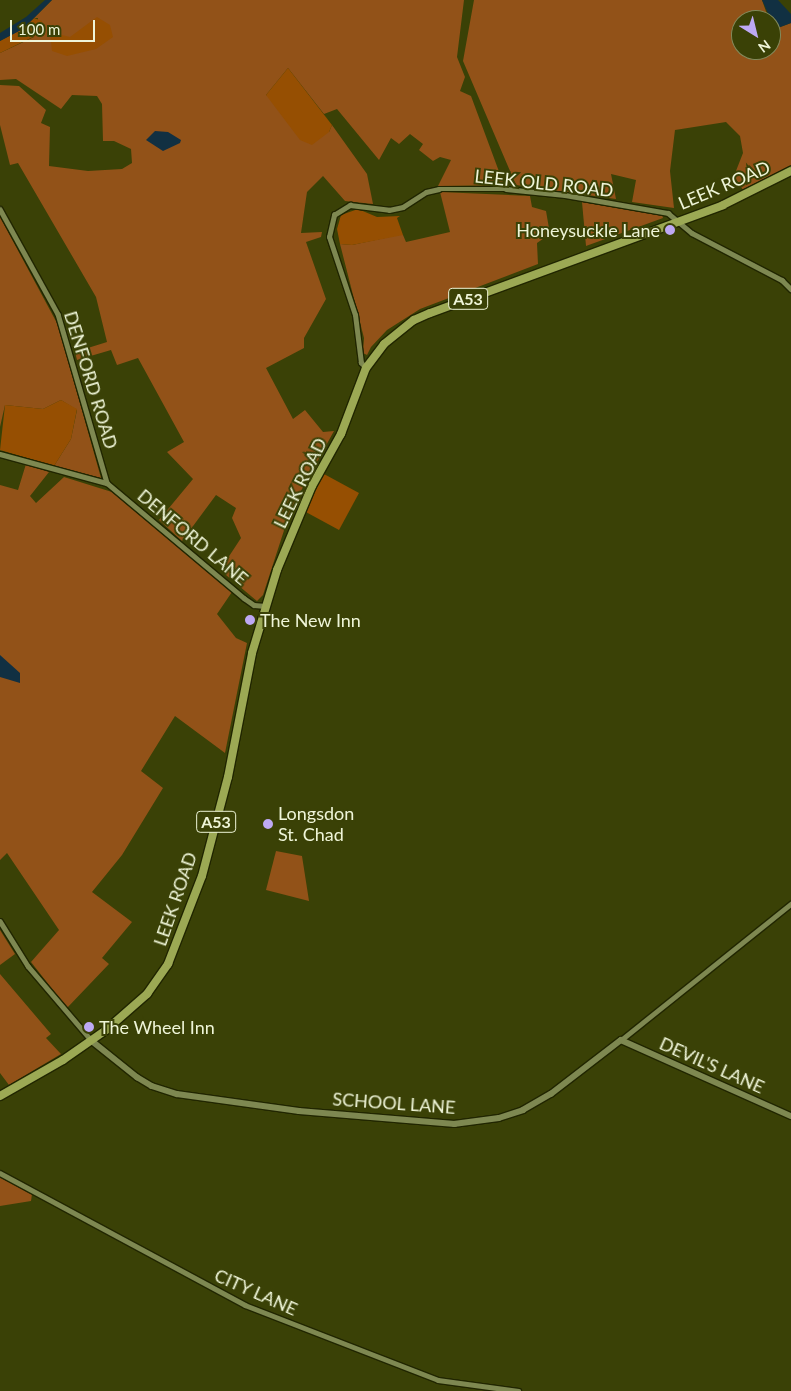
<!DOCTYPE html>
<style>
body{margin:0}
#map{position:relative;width:791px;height:1391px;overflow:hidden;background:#3a4106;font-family:Lato,sans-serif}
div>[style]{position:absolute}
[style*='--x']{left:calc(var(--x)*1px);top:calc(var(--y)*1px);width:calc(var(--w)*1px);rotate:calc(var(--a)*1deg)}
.green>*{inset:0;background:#925218}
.forest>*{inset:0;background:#964f02}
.water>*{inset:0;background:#113042}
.roads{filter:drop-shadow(1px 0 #212600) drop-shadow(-1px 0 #212600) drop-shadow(0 1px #212600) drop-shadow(0 -1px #212600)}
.minor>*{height:4.5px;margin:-2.25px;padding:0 2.25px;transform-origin:2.25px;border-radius:2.25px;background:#7e8851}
.tertiary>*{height:5.5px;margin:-2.75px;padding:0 2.75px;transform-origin:2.75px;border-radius:2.75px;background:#7e8851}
.trunk>*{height:8px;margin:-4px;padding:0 4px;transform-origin:4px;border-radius:4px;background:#9ca954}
.dots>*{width:14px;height:14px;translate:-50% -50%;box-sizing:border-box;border:2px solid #3a4106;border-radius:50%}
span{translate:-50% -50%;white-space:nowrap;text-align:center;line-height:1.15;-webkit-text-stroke:4px #3a4106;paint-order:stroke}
.shield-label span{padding:1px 4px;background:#3a4106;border:1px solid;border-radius:4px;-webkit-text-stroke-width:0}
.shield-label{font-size:16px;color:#eff5d8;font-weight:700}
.street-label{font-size:18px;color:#eff5d8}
.poi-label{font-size:18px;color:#eff5d8}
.right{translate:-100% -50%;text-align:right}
.left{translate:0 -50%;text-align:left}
.north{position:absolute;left:731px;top:10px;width:50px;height:50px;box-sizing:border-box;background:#3a4106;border:1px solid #82895a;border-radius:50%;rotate:144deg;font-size:14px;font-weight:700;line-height:20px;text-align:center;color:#eff5d8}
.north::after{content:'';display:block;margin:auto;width:18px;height:22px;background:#bea9f4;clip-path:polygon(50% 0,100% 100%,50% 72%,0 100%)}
.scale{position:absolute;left:10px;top:20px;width:85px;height:22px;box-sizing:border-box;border:2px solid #eff5d8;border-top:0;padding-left:6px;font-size:15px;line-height:18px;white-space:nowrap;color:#eff5d8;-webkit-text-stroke:4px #3a4106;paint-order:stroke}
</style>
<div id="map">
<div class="green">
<i style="clip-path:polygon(52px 0,464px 0,457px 57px,465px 77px,460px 91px,471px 96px,504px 185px,438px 186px,451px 160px,440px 157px,433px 161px,419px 150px,423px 144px,410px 134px,399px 144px,391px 138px,379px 160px,337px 109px,324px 114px,288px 68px,266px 95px,329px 132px,332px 125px,367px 174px,373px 204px,345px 201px,323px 176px,307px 192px,301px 233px,322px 232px,321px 237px,306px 242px,326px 299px,304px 338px,304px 348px,266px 368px,293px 419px,305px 410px,323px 432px,334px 431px,291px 509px,263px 595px,257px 601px,220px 570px,241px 538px,232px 518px,236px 508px,216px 495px,182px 541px,159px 520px,193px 479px,167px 452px,184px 442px,138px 358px,117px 365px,111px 350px,77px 360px,75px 352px,107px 342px,96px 297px,18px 163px,10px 165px,0 125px,0 85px,19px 86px,46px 110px,41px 123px,50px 127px,49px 166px,88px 171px,122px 169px,132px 163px,131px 149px,114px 141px,103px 141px,102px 104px,97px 96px,72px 95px,61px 109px,16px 79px,0 80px,0 53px,34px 37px,38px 18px,34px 18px)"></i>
<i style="clip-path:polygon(474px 0,762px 0,769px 20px,741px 20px,741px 50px,771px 50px,771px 24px,775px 29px,791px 23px,791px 165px,743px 190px,734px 176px,743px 153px,740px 136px,726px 122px,675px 130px,670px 171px,674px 208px,632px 202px,636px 180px,611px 174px,616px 199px,516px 185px,463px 61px)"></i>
<i style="clip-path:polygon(440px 192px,530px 196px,532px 207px,546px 211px,550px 234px,537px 243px,538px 264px,420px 309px,387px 330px,371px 347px,367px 355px,363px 353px,364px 338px,340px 244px,352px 245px,399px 235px,403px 235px,406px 242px,450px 232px)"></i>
<i style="clip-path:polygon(582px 202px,662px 215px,663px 218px,586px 246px)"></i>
<i style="clip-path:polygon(0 217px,58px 325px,101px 478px,54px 466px,71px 439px,77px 410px,61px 400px,43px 409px,5px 405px,0 427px)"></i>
<i style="clip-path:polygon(26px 464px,49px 472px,30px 496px,36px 503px,64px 477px,112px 492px,232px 592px,217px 614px,236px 638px,247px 643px,225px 753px,175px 716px,141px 771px,163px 788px,122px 855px,92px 892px,132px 922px,102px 958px,109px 964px,67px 1008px,31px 962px,59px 930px,7px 853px,0 860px,0 485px,18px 490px)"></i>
<i style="clip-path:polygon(276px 851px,302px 856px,309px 901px,266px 890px)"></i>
<i style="clip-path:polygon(0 930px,15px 954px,0 965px)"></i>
<i style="clip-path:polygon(0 974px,51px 1034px,46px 1038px,61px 1054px,9px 1085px,0 1073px)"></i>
<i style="clip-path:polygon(0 1175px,32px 1194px,31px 1201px,0 1206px)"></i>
</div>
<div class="forest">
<i style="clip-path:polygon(97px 17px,110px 25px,113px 37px,96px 49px,67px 56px,52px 51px,50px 32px,70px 37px)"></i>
<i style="clip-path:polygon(34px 18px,42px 21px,39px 34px,0 53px,0 41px,22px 29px)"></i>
<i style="clip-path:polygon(288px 68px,332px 125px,329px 132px,312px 145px,300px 140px,266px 95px)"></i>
<i style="clip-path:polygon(358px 209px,377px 217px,400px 216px,397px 218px,403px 235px,352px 245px,340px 244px,337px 229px,341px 215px)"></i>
<i style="clip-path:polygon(61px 400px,77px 409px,71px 439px,54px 466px,0 450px,5px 405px,43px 409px)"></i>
<i style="clip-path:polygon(324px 474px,359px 493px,339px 530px,304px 511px)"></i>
</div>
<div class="water">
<i style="clip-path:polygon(45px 0,52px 0,23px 29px,0 41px,0 33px,26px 17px)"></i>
<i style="clip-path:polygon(762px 0,778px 0,791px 14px,791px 23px,775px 29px)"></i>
<i style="clip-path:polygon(155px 131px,168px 132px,181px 140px,180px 143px,163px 151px,146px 140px)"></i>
<i style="clip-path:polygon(0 655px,20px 673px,20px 683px,0 677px)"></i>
</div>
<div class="roads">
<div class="minor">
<i style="--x:0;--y:209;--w:120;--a:61.1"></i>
<i style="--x:58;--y:314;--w:176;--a:73.8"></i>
<i style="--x:366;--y:368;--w:7;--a:-135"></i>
<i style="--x:361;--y:363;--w:48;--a:-97.1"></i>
<i style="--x:355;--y:315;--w:82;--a:-108.4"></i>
<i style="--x:329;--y:237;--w:23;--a:-77"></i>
<i style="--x:334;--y:215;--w:19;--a:-32"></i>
<i style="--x:350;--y:205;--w:39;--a:7"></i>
<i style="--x:389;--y:210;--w:14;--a:-12"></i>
<i style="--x:403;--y:207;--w:27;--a:-33"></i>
<i style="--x:426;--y:192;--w:13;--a:-13"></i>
<i style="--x:439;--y:189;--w:67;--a:0"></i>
<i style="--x:506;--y:189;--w:59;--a:5.8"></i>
<i style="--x:565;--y:195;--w:105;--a:9.9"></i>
<i style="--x:668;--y:213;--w:31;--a:40"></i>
<i style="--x:692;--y:233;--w:102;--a:27.6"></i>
<i style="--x:782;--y:280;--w:13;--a:45"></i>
<i style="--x:0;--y:454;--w:111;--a:15.2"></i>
<i style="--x:107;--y:483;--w:179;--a:40"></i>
<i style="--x:244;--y:598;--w:12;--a:35"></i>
<i style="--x:254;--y:605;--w:11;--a:5"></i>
<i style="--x:0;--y:921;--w:53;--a:58.1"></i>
<i style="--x:28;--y:966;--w:99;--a:49.5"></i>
<i style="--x:621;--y:1040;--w:218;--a:-38.7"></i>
<i style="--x:0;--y:1173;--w:278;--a:28.3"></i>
<i style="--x:245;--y:1305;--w:207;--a:21.2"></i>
<i style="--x:438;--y:1380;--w:81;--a:7.8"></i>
</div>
<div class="tertiary">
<i style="--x:92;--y:1041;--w:58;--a:38.7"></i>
<i style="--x:137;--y:1077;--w:17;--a:31"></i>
<i style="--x:152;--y:1086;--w:26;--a:18"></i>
<i style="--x:177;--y:1094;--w:123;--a:7.9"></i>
<i style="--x:299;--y:1111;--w:156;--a:4.8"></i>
<i style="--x:454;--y:1124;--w:45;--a:-7.6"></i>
<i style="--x:499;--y:1118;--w:25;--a:-18"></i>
<i style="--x:523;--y:1110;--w:32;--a:-30"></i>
<i style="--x:551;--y:1094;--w:88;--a:-37.6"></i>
<i style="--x:621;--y:1040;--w:186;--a:24.1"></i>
</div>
<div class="trunk">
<i style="--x:0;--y:1096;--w:73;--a:-29.7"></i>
<i style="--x:63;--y:1060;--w:52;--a:-34.9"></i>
<i style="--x:106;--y:1030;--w:55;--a:-41.3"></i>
<i style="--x:147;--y:994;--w:37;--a:-55"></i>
<i style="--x:168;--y:964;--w:94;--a:-68.9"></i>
<i style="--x:202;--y:876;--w:102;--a:-75.3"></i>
<i style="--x:228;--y:777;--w:126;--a:-79"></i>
<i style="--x:252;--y:653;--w:87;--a:-73.2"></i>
<i style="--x:277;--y:570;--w:91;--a:-67.4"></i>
<i style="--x:312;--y:486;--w:60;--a:-60.9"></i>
<i style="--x:341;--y:434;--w:71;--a:-69.3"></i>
<i style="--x:366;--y:368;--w:30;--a:-53"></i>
<i style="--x:384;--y:344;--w:38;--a:-39"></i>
<i style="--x:414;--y:320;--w:17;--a:-24"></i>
<i style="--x:430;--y:313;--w:312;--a:-20.2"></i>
<i style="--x:723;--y:205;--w:76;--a:-26.6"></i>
</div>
</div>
<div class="dots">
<i style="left:670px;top:230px;background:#bea9f4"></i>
<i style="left:250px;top:620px;background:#bea9f4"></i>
<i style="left:268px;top:824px;background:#bea9f4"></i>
<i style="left:89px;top:1027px;background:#bea9f4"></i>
</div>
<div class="shield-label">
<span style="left:468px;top:299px">A53</span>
<span style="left:216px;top:822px">A53</span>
</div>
<div class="street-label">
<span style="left:544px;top:183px;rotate:6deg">LEEK OLD ROAD</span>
<span style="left:724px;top:185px;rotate:-23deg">LEEK ROAD</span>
<span style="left:91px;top:380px;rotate:73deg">DENFORD ROAD</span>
<span style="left:300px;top:483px;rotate:-64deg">LEEK ROAD</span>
<span style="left:193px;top:537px;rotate:40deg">DENFORD LANE</span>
<span style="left:175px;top:899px;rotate:-71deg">LEEK ROAD</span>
<span style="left:712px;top:1065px;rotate:24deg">DEVIL'S LANE</span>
<span style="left:394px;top:1103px;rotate:4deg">SCHOOL LANE</span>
<span style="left:256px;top:1292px;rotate:24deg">CITY LANE</span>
</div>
<div class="poi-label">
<span class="right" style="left:660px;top:230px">Honeysuckle Lane</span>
<span class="left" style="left:260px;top:620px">The New Inn</span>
<span class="left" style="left:278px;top:824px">Longsdon<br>St. Chad</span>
<span class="left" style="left:99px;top:1027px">The Wheel Inn</span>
</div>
<div class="north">N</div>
<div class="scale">100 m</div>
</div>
